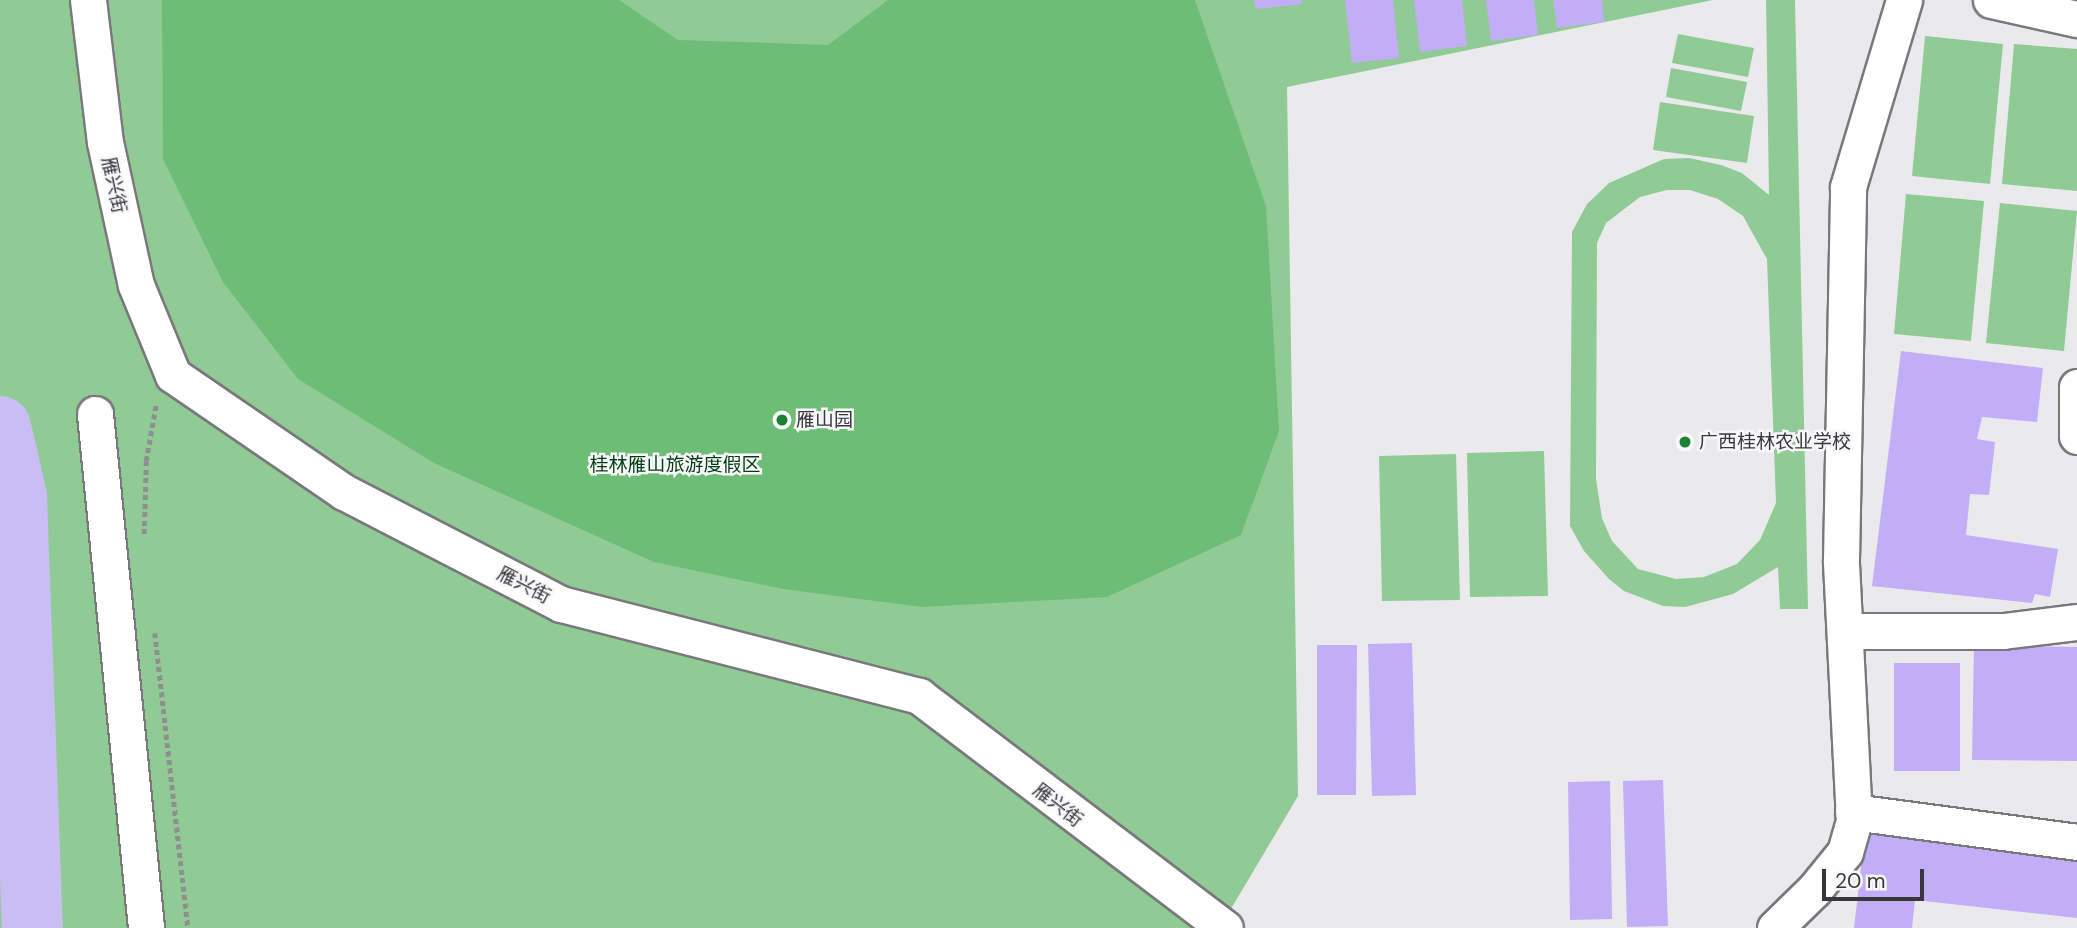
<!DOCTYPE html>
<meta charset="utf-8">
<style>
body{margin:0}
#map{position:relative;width:2077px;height:928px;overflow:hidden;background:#eaeaed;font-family:"DM Sans","Noto Sans SC",sans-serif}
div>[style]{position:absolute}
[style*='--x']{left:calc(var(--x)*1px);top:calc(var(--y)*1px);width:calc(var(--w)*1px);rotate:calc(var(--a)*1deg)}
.green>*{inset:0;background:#90cb95}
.forest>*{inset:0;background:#6dbd76}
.river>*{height:61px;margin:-30.5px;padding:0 30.5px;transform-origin:30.5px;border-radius:30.5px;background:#cabdf3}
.building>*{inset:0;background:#c1aef6}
.path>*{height:4.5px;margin-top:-2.25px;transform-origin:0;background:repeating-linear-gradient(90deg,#8f8f91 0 5px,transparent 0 8.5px)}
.roads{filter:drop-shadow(2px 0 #79787b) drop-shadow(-2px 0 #79787b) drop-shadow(0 2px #79787b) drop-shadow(0 -2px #79787b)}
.minor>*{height:35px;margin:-17.5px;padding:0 17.5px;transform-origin:17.5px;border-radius:17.5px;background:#fff}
.dots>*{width:19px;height:19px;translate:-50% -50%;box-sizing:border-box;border:4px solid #f8f7fa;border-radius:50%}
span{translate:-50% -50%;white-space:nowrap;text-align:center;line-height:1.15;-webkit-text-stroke:5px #f8f7fa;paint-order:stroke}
.street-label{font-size:19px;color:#383739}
.poi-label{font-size:19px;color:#383739}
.left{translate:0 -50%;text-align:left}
.park-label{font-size:19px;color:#003d0f}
.scale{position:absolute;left:1822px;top:869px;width:102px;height:32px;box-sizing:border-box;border:4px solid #383739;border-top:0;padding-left:9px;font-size:21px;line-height:24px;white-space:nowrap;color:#383739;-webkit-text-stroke:5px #f8f7fa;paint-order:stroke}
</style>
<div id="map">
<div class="green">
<i style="clip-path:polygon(0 0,1713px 0,1287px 87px,1298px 796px,1222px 924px,1225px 928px,0 928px)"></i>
<i style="clip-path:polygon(evenodd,1766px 0,1795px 0,1808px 609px,1780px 609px,1778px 567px,1733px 594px,1685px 607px,1663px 606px,1624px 591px,1609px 579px,1584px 551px,1570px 526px,1572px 232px,1587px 204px,1609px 183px,1664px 159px,1689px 158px,1721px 165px,1742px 173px,1769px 195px,1766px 0,1690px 190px,1718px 199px,1743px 216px,1767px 259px,1776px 503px,1760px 540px,1737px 564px,1704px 577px,1676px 579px,1638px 569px,1612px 541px,1602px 518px,1596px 479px,1597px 243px,1606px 223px,1640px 197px,1667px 190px,1690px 190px)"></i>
<i style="clip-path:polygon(1678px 34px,1754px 48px,1748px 77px,1672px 63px)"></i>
<i style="clip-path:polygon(1925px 36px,2003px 44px,1990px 184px,1912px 176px)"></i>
<i style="clip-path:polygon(2014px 44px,2077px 49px,2077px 191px,2002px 184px)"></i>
<i style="clip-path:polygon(1671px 68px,1747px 82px,1741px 111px,1666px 97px)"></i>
<i style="clip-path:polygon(1660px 102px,1754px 116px,1747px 163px,1653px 150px)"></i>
<i style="clip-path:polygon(1906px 194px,1984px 201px,1971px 341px,1894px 334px)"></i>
<i style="clip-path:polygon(2000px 203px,2077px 211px,2064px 351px,1986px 343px)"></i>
<i style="clip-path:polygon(1544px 451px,1548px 596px,1470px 597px,1467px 453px)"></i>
<i style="clip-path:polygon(1456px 454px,1460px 600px,1382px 601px,1379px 456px)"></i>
</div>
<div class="forest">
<i style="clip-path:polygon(162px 0,619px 0,678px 40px,828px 45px,888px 0,1195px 0,1266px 206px,1279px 431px,1241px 535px,1107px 597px,922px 607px,783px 589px,654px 562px,434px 463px,298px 379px,223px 282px,163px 159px)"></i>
</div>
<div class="river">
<i style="--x:0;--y:426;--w:72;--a:77.1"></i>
<i style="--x:16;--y:496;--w:432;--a:87.9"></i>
</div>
<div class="building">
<i style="clip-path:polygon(1254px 0,1302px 0,1302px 4px,1256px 9px)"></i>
<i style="clip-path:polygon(1345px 0,1393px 0,1399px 58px,1352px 63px)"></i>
<i style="clip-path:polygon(1414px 0,1462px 0,1467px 46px,1420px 52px)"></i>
<i style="clip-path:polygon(1486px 0,1534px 0,1538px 35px,1491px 41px)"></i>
<i style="clip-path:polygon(1553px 0,1602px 0,1604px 22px,1557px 28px)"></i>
<i style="clip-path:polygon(1901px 351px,2043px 368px,2037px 422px,1982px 417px,1977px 439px,1995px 442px,1989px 495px,1970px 494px,1966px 535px,2058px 549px,2050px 597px,2035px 594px,2032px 603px,1872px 586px)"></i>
<i style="clip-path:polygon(1412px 643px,1416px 795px,1372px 796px,1368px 644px)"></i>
<i style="clip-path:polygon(1317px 645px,1357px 645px,1356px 795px,1317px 795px)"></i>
<i style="clip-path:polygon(1974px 645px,2077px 647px,2077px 761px,1972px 760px)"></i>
<i style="clip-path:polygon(1894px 663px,1960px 663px,1960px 771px,1894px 771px)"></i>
<i style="clip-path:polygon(1663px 780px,1668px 926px,1627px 927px,1623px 781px)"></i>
<i style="clip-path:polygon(1610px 781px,1612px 919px,1570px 920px,1568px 782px)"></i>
<i style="clip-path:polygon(1866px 825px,2077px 854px,2077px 918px,1915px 900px,1912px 928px,1854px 928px)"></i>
</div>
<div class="path">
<i style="--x:144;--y:534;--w:73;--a:-88.4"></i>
<i style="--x:146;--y:461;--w:58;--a:-80"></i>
<i style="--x:155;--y:633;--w:297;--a:83.6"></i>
</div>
<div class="roads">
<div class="minor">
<i style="--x:88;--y:0;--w:143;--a:83.2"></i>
<i style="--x:105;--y:142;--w:146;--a:77.8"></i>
<i style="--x:136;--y:285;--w:97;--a:67.7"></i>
<i style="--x:173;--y:375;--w:207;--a:34.4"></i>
<i style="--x:344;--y:492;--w:244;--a:27.3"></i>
<i style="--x:561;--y:604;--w:370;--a:14.4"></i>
<i style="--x:919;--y:696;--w:384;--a:37.2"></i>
<i style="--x:1991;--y:0;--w:88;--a:12.5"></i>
<i style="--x:2077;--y:387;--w:49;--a:90"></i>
<i style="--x:95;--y:414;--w:517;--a:84.33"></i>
<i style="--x:1846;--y:631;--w:157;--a:0"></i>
<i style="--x:2003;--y:631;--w:75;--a:-6.9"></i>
<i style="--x:1853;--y:812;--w:226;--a:7.6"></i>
<i style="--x:1775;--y:928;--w:54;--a:-44.3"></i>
<i style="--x:1814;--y:890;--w:49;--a:-50.8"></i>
<i style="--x:1845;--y:852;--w:33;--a:-74"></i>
<i style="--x:1854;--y:820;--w:260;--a:-92.9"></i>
<i style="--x:1841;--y:560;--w:373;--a:-88.9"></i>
<i style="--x:1848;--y:187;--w:195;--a:-73.3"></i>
</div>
</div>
<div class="dots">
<i style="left:782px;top:420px;background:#1d8034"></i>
<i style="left:1685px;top:442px;background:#1d8034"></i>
</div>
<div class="street-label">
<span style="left:114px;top:185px;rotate:78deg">雁兴街</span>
<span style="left:524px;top:585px;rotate:27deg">雁兴街</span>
<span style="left:1058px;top:805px;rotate:38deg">雁兴街</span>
</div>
<div class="poi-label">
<span class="left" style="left:796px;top:420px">雁山园</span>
<span class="left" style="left:1699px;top:442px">广西桂林农业学校</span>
</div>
<div class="park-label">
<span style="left:675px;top:465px">桂林雁山旅游度假区</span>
</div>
<div class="scale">20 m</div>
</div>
